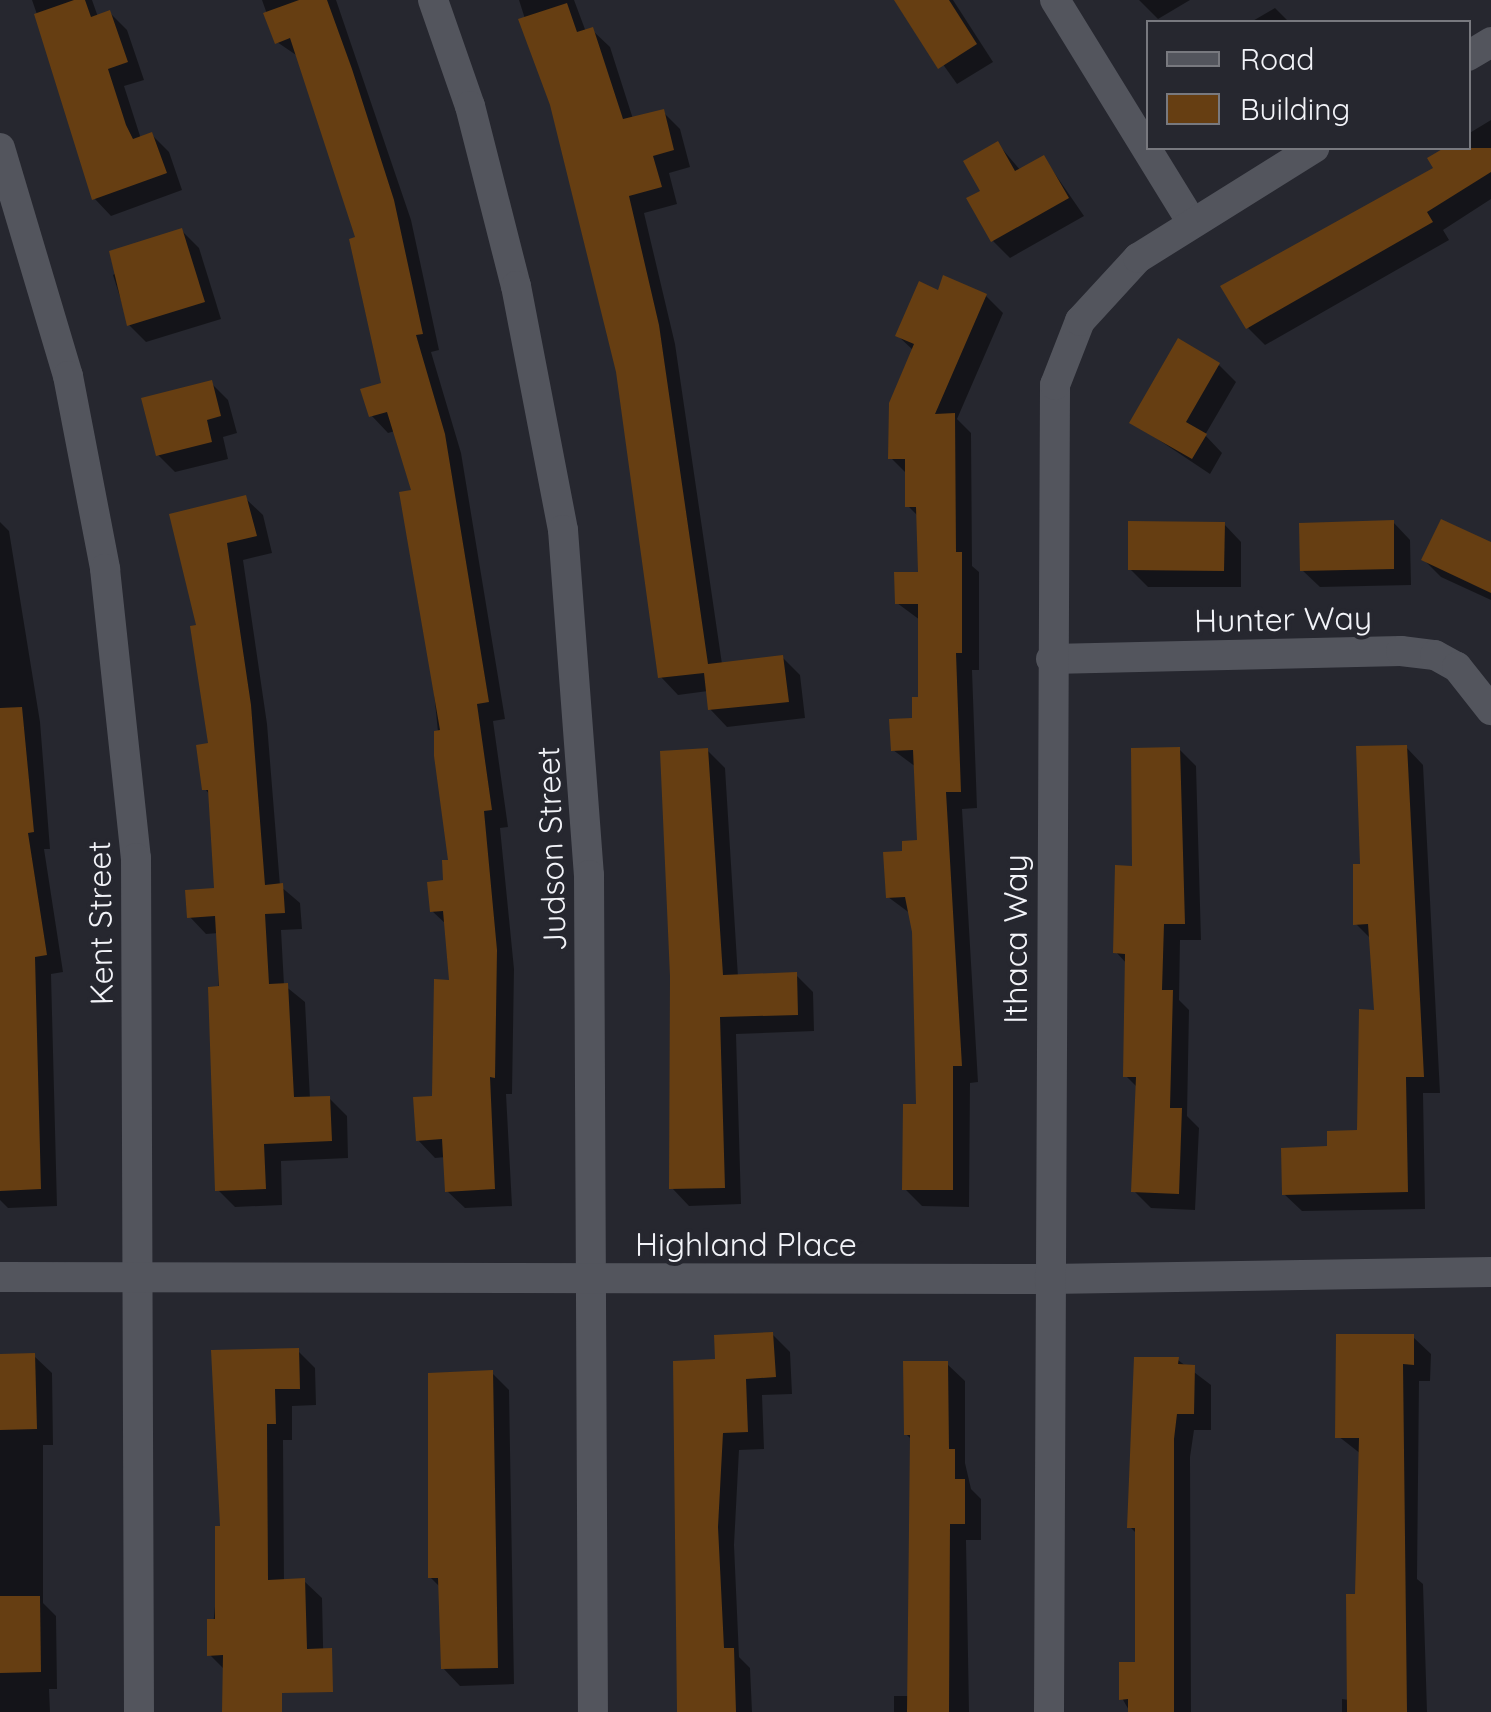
<!DOCTYPE html>
<style>
body{margin:0}
#map{position:relative;width:1491px;height:1712px;overflow:hidden;background:#26272f;font-family:Quicksand,sans-serif}
div>[style]{position:absolute}
[style*='--x']{left:calc(var(--x)*1px);top:calc(var(--y)*1px);width:calc(var(--w)*1px);rotate:calc(var(--a)*1deg)}
.shadow>*{inset:0;background:#0007}
.building>*{inset:0;background:#663e12}
.street>*{height:30px;margin:-15px;padding:0 15px;transform-origin:15px;border-radius:15px;background:#53555d}
span{translate:-50% -50%;white-space:nowrap;text-align:center;line-height:1.15;-webkit-text-stroke:8px #26272f;paint-order:stroke}
.street-label{font-size:32px;color:#f2f3f8}
.legend{position:absolute;left:1146px;top:20px;width:325px;height:130px;box-sizing:border-box;background:#26272f;border:2px solid #78797f;margin:0;padding:12px 18px;list-style:none;font-size:30px;color:#f2f3f8}
.legend li{display:flex;align-items:center;gap:20px;height:50px}
.legend b{width:50px;border:2px solid #78797f}
</style>
<div id="map">
<div class="shadow">
<i style="clip-path:polygon(32px 0,92px 0,98px 17px,110px 13px,127px 30px,144px 80px,124px 86px,141px 139px,152px 135px,169px 152px,182px 190px,111px 216px,94px 198px,82px 143px)"></i>
<i style="clip-path:polygon(262px 0,336px 0,411px 220px,439px 350px,431px 352px,461px 453px,505px 719px,493px 721px,508px 827px,500px 828px,514px 969px,512px 1094px,506px 1094px,512px 1206px,465px 1208px,447px 1191px,446px 1157px,435px 1158px,418px 1140px,435px 1098px,452px 982px,447px 925px,432px 911px,451px 862px,414px 492px,395px 431px,388px 433px,371px 415px,384px 385px,358px 239px,299px 57px,277px 42px)"></i>
<i style="clip-path:polygon(519px 0,574px 0,586px 32px,592px 30px,610px 47px,633px 119px,663px 112px,680px 129px,690px 167px,669px 173px,677px 204px,644px 213px,675px 344px,722px 664px,782px 657px,800px 675px,805px 718px,727px 727px,710px 709px,708px 691px,678px 695px,661px 677px,619px 372px,552px 104px)"></i>
<i style="clip-path:polygon(897px 0,953px 0,993px 62px,957px 84px)"></i>
<i style="clip-path:polygon(1139px 0,1190px 0,1158px 19px)"></i>
<i style="clip-path:polygon(1275px 8px,1289px 22px,1251px 22px)"></i>
<i style="clip-path:polygon(1491px 120px,1491px 199px,1443px 230px,1449px 240px,1265px 345px,1248px 328px,1437px 169px,1430px 159px,1448px 148px,1468px 148px,1468px 134px)"></i>
<i style="clip-path:polygon(998px 144px,1021px 171px,1044px 158px,1084px 216px,1010px 258px,993px 241px,983px 192px)"></i>
<i style="clip-path:polygon(182px 231px,199px 248px,221px 319px,146px 342px,129px 325px,113px 275px)"></i>
<i style="clip-path:polygon(939px 293px,986px 296px,1003px 313px,957px 419px,971px 433px,972px 566px,979px 572px,979px 670px,972px 670px,977px 808px,962px 809px,978px 1082px,970px 1083px,969px 1207px,922px 1206px,905px 1189px,919px 1107px,914px 932px,911px 914px,888px 897px,905px 853px,919px 842px,916px 767px,893px 750px,915px 721px,920px 700px,920px 620px,897px 603px,920px 575px,919px 517px,908px 506px,907px 474px,891px 458px,914px 351px,898px 336px)"></i>
<i style="clip-path:polygon(1219px 365px,1236px 382px,1205px 435px,1222px 453px,1210px 474px,1132px 422px)"></i>
<i style="clip-path:polygon(211px 383px,228px 400px,237px 433px,223px 437px,228px 459px,175px 472px,158px 455px)"></i>
<i style="clip-path:polygon(245px 498px,263px 515px,272px 553px,243px 560px,267px 724px,280px 886px,300px 903px,302px 929px,281px 930px,284px 985px,305px 1002px,310px 1099px,329px 1098px,347px 1116px,348px 1158px,281px 1161px,282px 1205px,235px 1207px,217px 1189px,219px 933px,206px 934px,189px 916px,216px 891px,211px 796px,205px 789px,211px 745px,199px 627px,172px 516px)"></i>
<i style="clip-path:polygon(0 522px,9px 531px,40px 722px,50px 849px,44px 849px,63px 972px,51px 974px,57px 1206px,8px 1208px,0 1200px)"></i>
<i style="clip-path:polygon(1393px 522px,1410px 540px,1411px 585px,1320px 587px,1302px 570px)"></i>
<i style="clip-path:polygon(1224px 524px,1241px 542px,1241px 587px,1148px 587px,1130px 569px)"></i>
<i style="clip-path:polygon(1491px 545px,1491px 600px,1441px 577px,1424px 560px)"></i>
<i style="clip-path:polygon(1406px 747px,1423px 765px,1440px 1093px,1423px 1093px,1425px 1209px,1302px 1211px,1284px 1194px,1329px 1149px,1360px 1133px,1377px 1012px,1372px 940px,1356px 924px,1363px 867px)"></i>
<i style="clip-path:polygon(1179px 749px,1196px 766px,1201px 940px,1180px 940px,1179px 1000px,1189px 1010px,1187px 1116px,1199px 1128px,1195px 1210px,1151px 1208px,1134px 1191px,1138px 1088px,1126px 1076px,1127px 964px,1116px 952px,1134px 868px)"></i>
<i style="clip-path:polygon(708px 751px,725px 768px,738px 977px,796px 975px,813px 992px,814px 1031px,736px 1034px,741px 1204px,689px 1206px,672px 1188px)"></i>
<i style="clip-path:polygon(772px 1334px,790px 1352px,792px 1394px,762px 1395px,764px 1449px,739px 1450px,734px 1545px,739px 1657px,750px 1668px,752px 1712px,681px 1712px,718px 1361px)"></i>
<i style="clip-path:polygon(1413px 1337px,1431px 1354px,1430px 1381px,1419px 1381px,1417px 1579px,1423px 1584px,1427px 1712px,1342px 1712px,1342px 1699px,1349px 1700px,1358px 1597px,1361px 1454px,1338px 1436px)"></i>
<i style="clip-path:polygon(298px 1351px,315px 1368px,316px 1405px,292px 1406px,292px 1440px,283px 1440px,284px 1582px,304px 1581px,322px 1598px,324px 1689px,225px 1670px,210px 1655px,223px 1529px,214px 1352px)"></i>
<i style="clip-path:polygon(34px 1356px,52px 1373px,53px 1445px,43px 1445px,43px 1603px,56px 1616px,57px 1689px,49px 1689px,50px 1712px,0 1712px,0 1357px)"></i>
<i style="clip-path:polygon(1178px 1360px,1211px 1385px,1211px 1430px,1194px 1430px,1190px 1457px,1191px 1712px,1130px 1712px,1122px 1698px,1138px 1665px,1138px 1535px,1130px 1527px)"></i>
<i style="clip-path:polygon(947px 1364px,965px 1381px,965px 1463px,971px 1489px,981px 1499px,981px 1540px,966px 1540px,969px 1712px,894px 1712px,894px 1696px,909px 1696px,913px 1441px,906px 1434px)"></i>
<i style="clip-path:polygon(492px 1373px,509px 1390px,514px 1684px,460px 1686px,443px 1668px,441px 1588px,430px 1577px)"></i>
</div>
<div class="building">
<i style="clip-path:polygon(74px 0,85px 0,91px 17px,110px 10px,128px 62px,108px 69px,126px 125px,133px 139px,152px 132px,167px 173px,92px 200px,34px 14px)"></i>
<i style="clip-path:polygon(299px 0,327px 0,352px 69px,394px 200px,423px 334px,416px 335px,445px 434px,489px 702px,477px 704px,492px 810px,484px 811px,497px 950px,495px 1078px,490px 1077px,495px 1189px,445px 1192px,442px 1139px,416px 1141px,413px 1097px,432px 1096px,434px 979px,449px 980px,443px 911px,430px 912px,427px 882px,443px 880px,442px 860px,448px 860px,434px 756px,434px 731px,440px 730px,399px 492px,411px 490px,387px 412px,369px 417px,360px 389px,381px 383px,349px 239px,355px 237px,290px 38px,275px 44px,263px 13px)"></i>
<i style="clip-path:polygon(894px 0,949px 0,977px 44px,938px 69px)"></i>
<i style="clip-path:polygon(567px 3px,577px 32px,593px 27px,623px 119px,664px 109px,674px 150px,653px 156px,662px 187px,629px 196px,659px 325px,708px 664px,783px 655px,789px 702px,708px 710px,704px 673px,658px 678px,616px 372px,550px 105px,518px 19px)"></i>
<i style="clip-path:polygon(998px 141px,1015px 171px,1044px 155px,1069px 198px,991px 242px,966px 198px,980px 191px,963px 161px)"></i>
<i style="clip-path:polygon(1444px 148px,1491px 148px,1491px 172px,1427px 212px,1433px 222px,1246px 329px,1220px 286px,1433px 168px,1427px 158px)"></i>
<i style="clip-path:polygon(182px 228px,205px 302px,127px 326px,109px 251px)"></i>
<i style="clip-path:polygon(943px 275px,987px 294px,935px 414px,955px 413px,956px 552px,962px 552px,962px 653px,956px 653px,961px 792px,946px 792px,962px 1066px,953px 1066px,953px 1190px,902px 1190px,903px 1104px,916px 1104px,912px 932px,905px 897px,886px 898px,883px 852px,902px 851px,902px 841px,917px 840px,913px 750px,891px 751px,889px 719px,912px 718px,912px 697px,918px 697px,918px 604px,895px 604px,894px 572px,918px 572px,916px 507px,905px 507px,905px 459px,888px 459px,889px 403px,914px 344px,895px 336px,919px 281px,938px 290px)"></i>
<i style="clip-path:polygon(1178px 338px,1220px 363px,1186px 422px,1207px 434px,1192px 459px,1129px 423px)"></i>
<i style="clip-path:polygon(212px 380px,221px 416px,207px 420px,212px 442px,156px 456px,141px 398px)"></i>
<i style="clip-path:polygon(246px 495px,257px 536px,227px 543px,251px 705px,265px 885px,283px 883px,285px 913px,265px 914px,269px 984px,288px 983px,294px 1097px,330px 1096px,332px 1141px,264px 1144px,266px 1189px,215px 1191px,208px 987px,219px 986px,215px 916px,187px 918px,185px 890px,214px 888px,208px 790px,202px 790px,196px 745px,208px 743px,190px 626px,196px 625px,169px 514px)"></i>
<i style="clip-path:polygon(1441px 519px,1491px 542px,1491px 593px,1421px 560px)"></i>
<i style="clip-path:polygon(1394px 520px,1394px 569px,1300px 571px,1299px 523px)"></i>
<i style="clip-path:polygon(1128px 521px,1225px 522px,1224px 571px,1128px 570px)"></i>
<i style="clip-path:polygon(22px 707px,34px 832px,28px 833px,47px 955px,35px 957px,41px 1189px,0 1191px,0 708px)"></i>
<i style="clip-path:polygon(1407px 745px,1424px 1077px,1406px 1077px,1408px 1192px,1282px 1195px,1281px 1148px,1327px 1146px,1327px 1131px,1357px 1130px,1359px 1009px,1374px 1010px,1368px 924px,1353px 925px,1353px 864px,1360px 864px,1356px 746px)"></i>
<i style="clip-path:polygon(1180px 747px,1185px 924px,1164px 924px,1162px 990px,1173px 990px,1170px 1108px,1182px 1108px,1179px 1194px,1131px 1192px,1136px 1077px,1123px 1077px,1125px 954px,1113px 953px,1115px 865px,1132px 866px,1131px 748px)"></i>
<i style="clip-path:polygon(708px 748px,723px 975px,797px 972px,798px 1015px,720px 1017px,725px 1188px,669px 1189px,670px 976px,660px 751px)"></i>
<i style="clip-path:polygon(773px 1332px,776px 1377px,746px 1379px,748px 1432px,723px 1433px,718px 1527px,724px 1648px,734px 1648px,736px 1712px,677px 1712px,673px 1361px,715px 1359px,714px 1335px)"></i>
<i style="clip-path:polygon(1336px 1334px,1414px 1334px,1414px 1365px,1403px 1364px,1407px 1712px,1347px 1712px,1346px 1594px,1355px 1594px,1359px 1438px,1335px 1438px)"></i>
<i style="clip-path:polygon(299px 1348px,300px 1389px,275px 1389px,276px 1424px,267px 1424px,268px 1580px,305px 1578px,307px 1649px,332px 1648px,333px 1692px,282px 1693px,282px 1712px,222px 1712px,223px 1655px,207px 1656px,207px 1619px,215px 1619px,215px 1526px,220px 1526px,211px 1350px)"></i>
<i style="clip-path:polygon(35px 1353px,37px 1429px,0 1430px,0 1354px)"></i>
<i style="clip-path:polygon(1134px 1357px,1179px 1357px,1178px 1364px,1195px 1365px,1194px 1414px,1177px 1414px,1174px 1439px,1174px 1712px,1128px 1712px,1128px 1699px,1119px 1700px,1119px 1662px,1135px 1662px,1135px 1528px,1127px 1528px)"></i>
<i style="clip-path:polygon(903px 1361px,948px 1361px,949px 1449px,955px 1449px,955px 1479px,965px 1479px,965px 1524px,950px 1524px,949px 1712px,907px 1712px,910px 1435px,904px 1435px)"></i>
<i style="clip-path:polygon(493px 1370px,498px 1668px,441px 1669px,438px 1578px,428px 1578px,428px 1373px)"></i>
<i style="clip-path:polygon(0 1596px,40px 1596px,41px 1672px,0 1673px)"></i>
</div>
<div class="street">
<i style="--x:433;--y:0;--w:112;--a:70.8"></i>
<i style="--x:470;--y:106;--w:186;--a:75.7"></i>
<i style="--x:516;--y:286;--w:248;--a:79.1"></i>
<i style="--x:563;--y:530;--w:346;--a:85.7"></i>
<i style="--x:589;--y:875;--w:837;--a:89.73"></i>
<i style="--x:1055;--y:0;--w:259;--a:58.4"></i>
<i style="--x:1468;--y:56;--w:27;--a:-31"></i>
<i style="--x:0;--y:148;--w:238;--a:73.4"></i>
<i style="--x:68;--y:376;--w:197;--a:79.1"></i>
<i style="--x:105;--y:569;--w:291;--a:83.9"></i>
<i style="--x:136;--y:858;--w:854;--a:89.8"></i>
<i style="--x:1051;--y:659;--w:350;--a:-1.3"></i>
<i style="--x:1401;--y:651;--w:34;--a:7"></i>
<i style="--x:1435;--y:655;--w:25;--a:29"></i>
<i style="--x:1457;--y:667;--w:55;--a:51.7"></i>
<i style="--x:0;--y:1277;--w:1049;--a:0.11"></i>
<i style="--x:1049;--y:1279;--w:442;--a:-0.9"></i>
<i style="--x:1049;--y:1712;--w:1327;--a:-89.74"></i>
<i style="--x:1055;--y:385;--w:69;--a:-68.7"></i>
<i style="--x:1080;--y:321;--w:86;--a:-47.4"></i>
<i style="--x:1138;--y:258;--w:208;--a:-32"></i>
</div>
<div class="street-label">
<span style="left:1283px;top:619px;rotate:-1deg">Hunter Way</span>
<span style="left:551px;top:849px;rotate:-92deg">Judson Street</span>
<span style="left:100px;top:923px;rotate:-91deg">Kent Street</span>
<span style="left:1015px;top:939px;rotate:-90deg">Ithaca Way</span>
<span style="left:746px;top:1244px">Highland Place</span>
</div>
<ul class="legend">
<li><b style="height:12px;background:#53555d"></b>Road</li>
<li><b style="height:28px;background:#663e12"></b>Building</li>
</ul>
</div>
